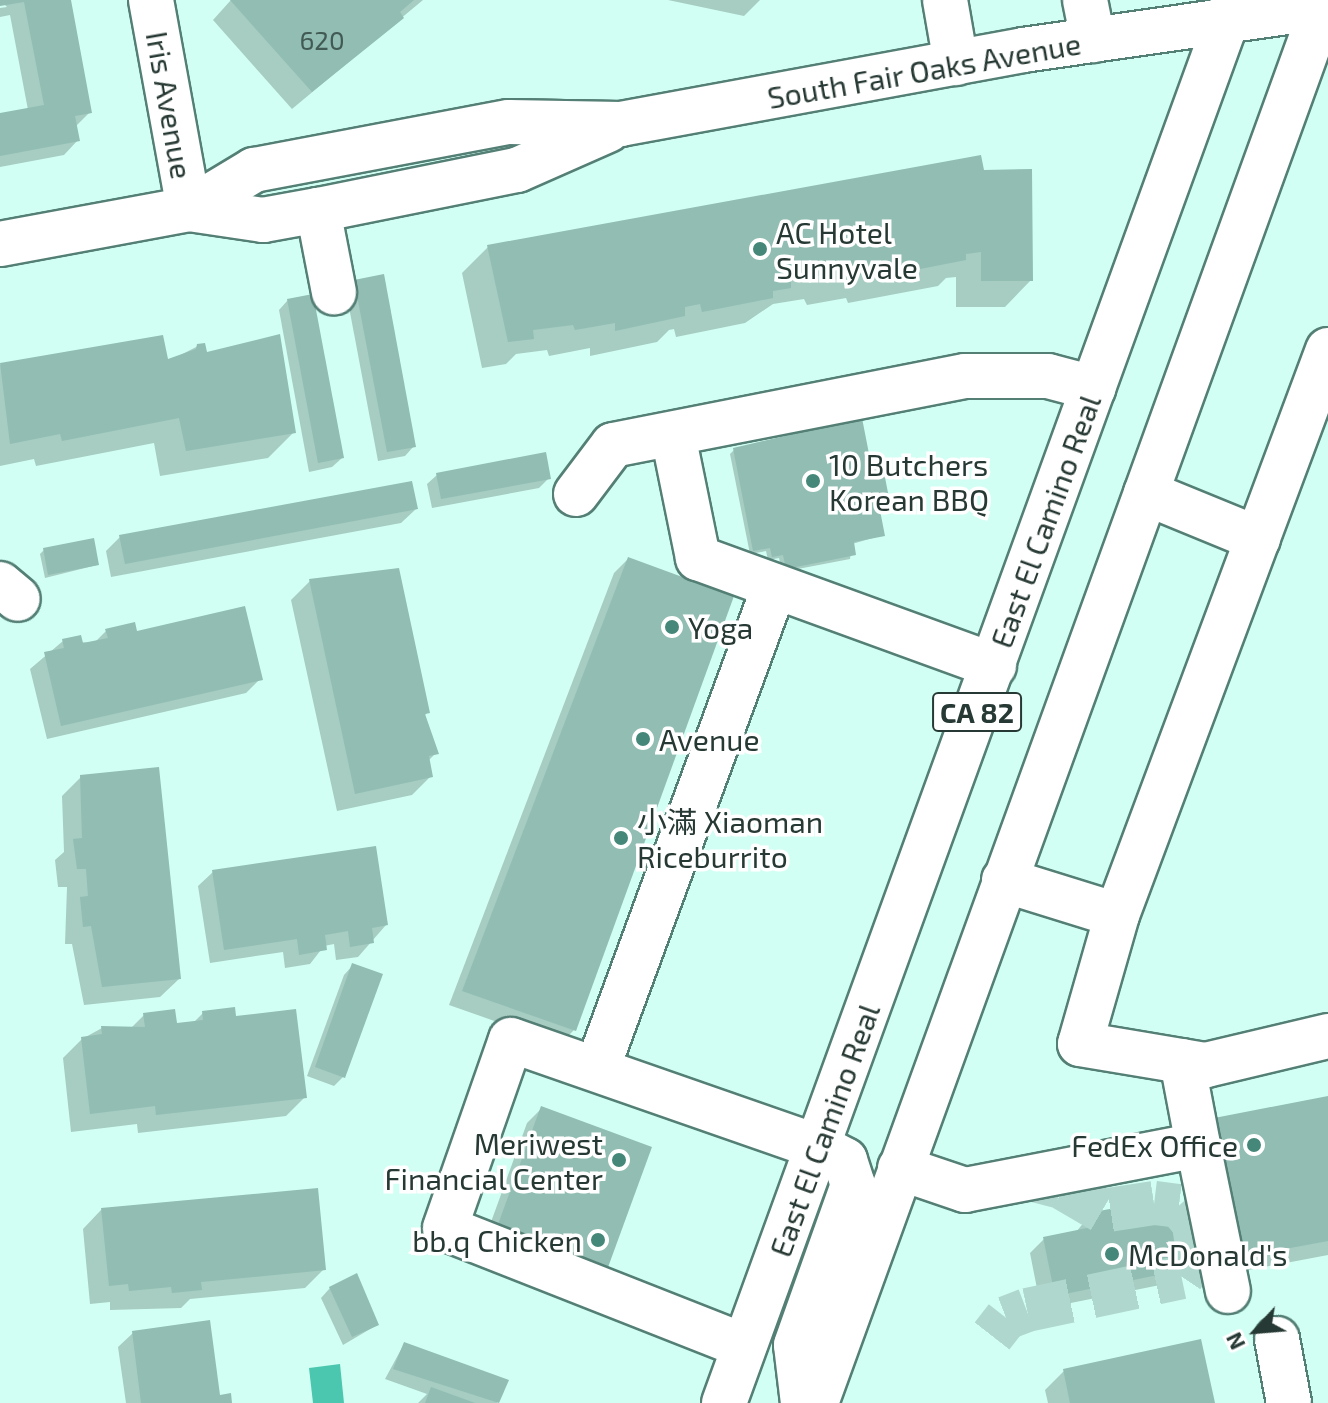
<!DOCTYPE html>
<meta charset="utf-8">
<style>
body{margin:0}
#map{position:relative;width:1328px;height:1403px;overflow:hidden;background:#d1fff3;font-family:"Exo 2","Noto Sans SC",sans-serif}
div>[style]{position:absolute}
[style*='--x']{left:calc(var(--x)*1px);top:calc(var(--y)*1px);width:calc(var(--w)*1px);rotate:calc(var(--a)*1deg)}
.water>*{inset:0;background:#4cc7af}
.shadow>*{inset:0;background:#0003}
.building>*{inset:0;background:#91bdb2}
.minor-tunnel>*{height:44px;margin-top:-22px;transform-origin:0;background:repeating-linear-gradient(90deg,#afd7cd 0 44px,transparent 0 66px)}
.roads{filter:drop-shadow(2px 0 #547f75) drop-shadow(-2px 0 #547f75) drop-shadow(0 2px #547f75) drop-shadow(0 -2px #547f75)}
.minor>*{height:44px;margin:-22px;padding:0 22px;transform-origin:22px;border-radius:22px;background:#fff}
.major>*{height:44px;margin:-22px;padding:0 22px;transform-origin:22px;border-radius:22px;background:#fff}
.dots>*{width:22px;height:22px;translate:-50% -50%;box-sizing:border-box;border:4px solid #fff;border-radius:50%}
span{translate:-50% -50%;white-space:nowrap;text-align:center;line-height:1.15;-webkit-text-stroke:7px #fff;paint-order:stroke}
.number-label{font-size:26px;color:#425a54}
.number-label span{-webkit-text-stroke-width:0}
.shield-label span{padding:2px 6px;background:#fff;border:2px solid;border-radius:6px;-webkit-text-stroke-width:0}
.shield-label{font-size:28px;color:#273934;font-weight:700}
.street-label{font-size:30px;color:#273934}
.poi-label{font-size:30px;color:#273934}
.left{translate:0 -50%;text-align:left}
.right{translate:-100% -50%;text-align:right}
.north{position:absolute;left:1216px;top:1291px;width:80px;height:80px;-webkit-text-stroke:6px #fff;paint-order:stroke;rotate:244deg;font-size:22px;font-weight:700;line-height:32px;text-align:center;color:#273934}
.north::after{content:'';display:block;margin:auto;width:28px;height:36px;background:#273934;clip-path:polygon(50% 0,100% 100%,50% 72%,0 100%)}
</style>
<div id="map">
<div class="water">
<i style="clip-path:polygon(340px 1364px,344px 1403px,313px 1403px,309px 1368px)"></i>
</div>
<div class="shadow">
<i style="clip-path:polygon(0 0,69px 0,90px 112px,75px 127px,78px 140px,64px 155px,0 167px,0 115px,28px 110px,10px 15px,0 17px,0 8px,7px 7px)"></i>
<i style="clip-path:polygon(231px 0,423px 0,292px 109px,213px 20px)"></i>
<i style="clip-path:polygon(668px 0,760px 0,744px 16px)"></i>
<i style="clip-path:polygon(982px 172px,1031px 280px,1005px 307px,956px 307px,956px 277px,946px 278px,938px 286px,848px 303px,846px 298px,807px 305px,804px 299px,773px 304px,745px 323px,676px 337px,674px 329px,669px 330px,657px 342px,590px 356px,590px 348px,549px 356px,547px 350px,516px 354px,506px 364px,482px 368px,462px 273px,488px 247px)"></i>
<i style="clip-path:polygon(382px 276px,414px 446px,405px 456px,378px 461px,346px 291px)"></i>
<i style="clip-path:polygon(288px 300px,342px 458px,332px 467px,309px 472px,279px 310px)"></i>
<i style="clip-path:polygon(161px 338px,167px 362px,198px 346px,294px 432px,268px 458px,160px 476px,154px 443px,36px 466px,34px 459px,0 466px,0 365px)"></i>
<i style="clip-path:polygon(734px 450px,870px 467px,887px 497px,877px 503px,883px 535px,852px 544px,850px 559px,782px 572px,779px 558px,768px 560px,766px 551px,750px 554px,730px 454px)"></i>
<i style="clip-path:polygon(437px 475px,549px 478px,539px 488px,432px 508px,427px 484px)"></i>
<i style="clip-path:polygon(416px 509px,401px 523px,111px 577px,106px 551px,120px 537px)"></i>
<i style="clip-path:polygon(44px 550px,97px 565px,45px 578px,40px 554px)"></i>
<i style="clip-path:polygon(628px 559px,574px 1030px,560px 1044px,449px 1005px,614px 573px)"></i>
<i style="clip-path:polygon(310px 581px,428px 712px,424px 716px,436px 753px,428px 761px,431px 776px,412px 795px,337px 811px,291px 600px)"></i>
<i style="clip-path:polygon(106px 631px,136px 633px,260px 679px,246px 693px,47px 739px,30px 669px,63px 641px,94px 643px)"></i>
<i style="clip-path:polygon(81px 777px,179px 979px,160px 997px,84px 1005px,72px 944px,65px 944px,67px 887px,58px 887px,55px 860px,64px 852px,62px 796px)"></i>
<i style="clip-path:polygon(213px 872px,386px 925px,358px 957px,336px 960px,334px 944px,324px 946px,310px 964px,285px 968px,283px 952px,210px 963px,198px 886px)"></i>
<i style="clip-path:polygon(353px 965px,343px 1077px,334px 1086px,307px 1076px,344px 975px)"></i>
<i style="clip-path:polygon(203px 1013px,234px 1018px,305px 1097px,286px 1116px,138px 1133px,137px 1124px,71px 1132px,63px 1058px,82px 1039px,102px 1028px,131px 1028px,144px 1015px,175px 1025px,193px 1023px)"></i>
<i style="clip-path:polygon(1328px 1098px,1328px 1255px,1211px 1277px)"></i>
<i style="clip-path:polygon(542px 1108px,591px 1283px,483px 1244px,527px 1123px)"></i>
<i style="clip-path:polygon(101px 1210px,324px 1269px,305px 1288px,190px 1299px,181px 1308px,110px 1310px,110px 1302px,90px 1304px,83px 1229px)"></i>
<i style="clip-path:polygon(1090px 1215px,1127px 1223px,1179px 1270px,1165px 1284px,1041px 1309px,1030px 1253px,1044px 1239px,1076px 1232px)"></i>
<i style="clip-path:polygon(330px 1288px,377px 1325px,343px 1345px,321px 1298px)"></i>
<i style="clip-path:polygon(133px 1333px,218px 1397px,230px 1403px,126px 1403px,118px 1347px)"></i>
<i style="clip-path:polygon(404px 1344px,506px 1381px,497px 1403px,418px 1403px,427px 1394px,385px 1379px)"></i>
<i style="clip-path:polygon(1064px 1371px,1213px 1403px,1048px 1403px,1045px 1390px)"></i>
</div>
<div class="building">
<i style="clip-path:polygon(0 0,71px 0,92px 113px,75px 116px,80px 141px,0 156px,0 113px,44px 105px,24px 2px,0 6px)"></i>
<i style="clip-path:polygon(230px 0,414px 0,400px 12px,404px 18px,312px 92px)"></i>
<i style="clip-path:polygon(981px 155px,984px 170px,1032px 169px,1033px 281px,981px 281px,981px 252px,966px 254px,966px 260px,874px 278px,872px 273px,833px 280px,830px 274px,791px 280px,791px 288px,773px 291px,773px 298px,702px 312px,700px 304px,685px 307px,685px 316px,615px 331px,615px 323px,575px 330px,573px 325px,533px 330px,534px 339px,508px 342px,487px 245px)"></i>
<i style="clip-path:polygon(384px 274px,416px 447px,387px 452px,354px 280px)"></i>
<i style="clip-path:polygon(313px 294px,344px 458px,318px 463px,287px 299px)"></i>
<i style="clip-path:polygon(280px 334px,296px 433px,186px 451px,179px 418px,62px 441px,60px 434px,10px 444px,0 363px,163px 335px,168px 359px,196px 349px,197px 344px,205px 343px,207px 352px)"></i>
<i style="clip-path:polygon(862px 418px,871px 464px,882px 462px,889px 498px,878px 500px,885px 536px,854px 542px,856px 555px,786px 569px,783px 555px,772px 557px,770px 548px,753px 551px,733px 448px)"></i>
<i style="clip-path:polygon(546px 452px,551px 479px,441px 499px,436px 473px)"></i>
<i style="clip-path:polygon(412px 481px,418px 509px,125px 564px,119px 535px)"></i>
<i style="clip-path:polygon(94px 538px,99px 565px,48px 575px,43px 548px)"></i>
<i style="clip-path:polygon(628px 557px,734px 596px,576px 1031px,462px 991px)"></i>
<i style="clip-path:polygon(399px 568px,430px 713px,425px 714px,439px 754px,429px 756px,433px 777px,355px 794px,309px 579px)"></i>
<i style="clip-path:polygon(245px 606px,263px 680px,61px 726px,44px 652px,64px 648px,62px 639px,81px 635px,83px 643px,108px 638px,105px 629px,135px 622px,137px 631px)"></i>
<i style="clip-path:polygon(159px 767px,181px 979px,102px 987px,91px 926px,83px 927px,80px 897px,88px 896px,86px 869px,77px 869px,73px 839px,82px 838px,80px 775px)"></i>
<i style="clip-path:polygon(376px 846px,388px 925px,372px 928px,374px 943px,350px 947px,348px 931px,325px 935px,327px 950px,299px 955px,297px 939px,224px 950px,212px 870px)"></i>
<i style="clip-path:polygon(352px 963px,383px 974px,345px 1078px,315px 1067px)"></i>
<i style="clip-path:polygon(235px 1007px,236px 1016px,296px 1009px,307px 1098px,156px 1115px,155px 1106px,90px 1114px,81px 1037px,102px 1034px,101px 1026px,145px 1027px,143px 1013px,175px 1009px,177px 1023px,203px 1020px,202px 1011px)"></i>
<i style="clip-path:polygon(1328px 1096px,1328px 1241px,1230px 1259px,1204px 1120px)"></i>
<i style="clip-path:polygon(541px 1106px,652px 1147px,607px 1270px,496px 1230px)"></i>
<i style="clip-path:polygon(318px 1188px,326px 1270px,201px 1282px,202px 1290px,172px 1293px,171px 1287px,129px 1291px,128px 1284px,109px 1286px,101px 1208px)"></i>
<i style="clip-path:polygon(1125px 1206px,1128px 1221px,1170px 1212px,1182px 1270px,1055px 1296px,1043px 1237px,1092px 1227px,1089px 1213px)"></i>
<i style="clip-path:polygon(357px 1273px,379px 1325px,352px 1337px,329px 1287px)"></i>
<i style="clip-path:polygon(210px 1320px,220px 1395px,231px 1393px,232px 1403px,141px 1403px,132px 1331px)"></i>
<i style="clip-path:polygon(1201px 1339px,1215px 1403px,1070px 1403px,1063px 1369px)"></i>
<i style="clip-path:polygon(404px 1342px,509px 1380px,499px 1403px,393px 1369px)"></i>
<i style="clip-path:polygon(431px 1387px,475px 1403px,425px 1403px)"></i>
</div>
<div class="minor-tunnel">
<i style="--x:992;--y:1336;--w:23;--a:-52"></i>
<i style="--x:1006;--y:1318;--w:22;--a:-21"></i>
<i style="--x:1027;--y:1310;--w:158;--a:-12"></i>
<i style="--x:1182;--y:1277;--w:29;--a:-56"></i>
<i style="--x:1198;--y:1253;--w:30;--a:-98"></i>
<i style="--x:1194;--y:1223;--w:23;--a:-131"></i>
<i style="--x:1179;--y:1206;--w:25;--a:-173"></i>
<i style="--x:1154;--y:1203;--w:53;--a:171.3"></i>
<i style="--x:1102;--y:1211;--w:48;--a:-149.7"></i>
<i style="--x:1061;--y:1187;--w:40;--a:-165.6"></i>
</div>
<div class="roads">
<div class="minor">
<i style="--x:151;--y:0;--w:212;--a:79.7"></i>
<i style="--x:945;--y:0;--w:64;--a:80.1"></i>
<i style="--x:1085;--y:0;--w:41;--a:78.7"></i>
<i style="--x:318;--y:210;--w:84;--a:79"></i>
<i style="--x:1328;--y:350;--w:603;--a:110.48"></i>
<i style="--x:1117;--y:915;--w:134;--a:106"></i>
<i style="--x:1080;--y:1044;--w:128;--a:9.5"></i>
<i style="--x:1206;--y:1065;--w:125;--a:-13.4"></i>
<i style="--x:673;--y:435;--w:126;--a:78.5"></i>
<i style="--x:698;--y:558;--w:315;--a:20"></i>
<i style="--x:1146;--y:493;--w:121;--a:22.3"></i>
<i style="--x:576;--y:494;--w:61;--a:-52.9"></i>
<i style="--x:613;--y:445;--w:359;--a:-11.1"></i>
<i style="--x:965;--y:376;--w:83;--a:0"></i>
<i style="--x:1048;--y:376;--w:47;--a:14.9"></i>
<i style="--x:0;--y:584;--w:23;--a:40"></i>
<i style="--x:1004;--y:880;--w:118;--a:17.2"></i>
<i style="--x:1182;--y:1061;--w:86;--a:79.2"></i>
<i style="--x:597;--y:1069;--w:513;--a:-69.8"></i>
<i style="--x:900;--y:1168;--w:69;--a:18.7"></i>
<i style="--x:965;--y:1190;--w:237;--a:-10.9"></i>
<i style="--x:1198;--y:1145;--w:149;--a:78.4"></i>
<i style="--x:1277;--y:1339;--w:65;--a:79.4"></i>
<i style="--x:744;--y:1346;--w:321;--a:-158.5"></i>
<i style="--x:445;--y:1228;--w:199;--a:-70.7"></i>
<i style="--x:511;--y:1040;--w:326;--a:19.2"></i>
</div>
<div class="major">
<i style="--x:189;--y:209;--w:76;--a:-31"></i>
<i style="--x:254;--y:170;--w:259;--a:-10.7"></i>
<i style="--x:509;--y:122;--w:112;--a:1"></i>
<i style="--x:621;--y:124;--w:409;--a:-10.4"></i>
<i style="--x:1023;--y:50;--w:308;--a:-8.2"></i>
<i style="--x:0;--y:244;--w:192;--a:-10.5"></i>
<i style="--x:189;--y:209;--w:75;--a:8.5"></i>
<i style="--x:263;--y:220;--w:56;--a:-10.3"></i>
<i style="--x:318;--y:210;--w:203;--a:-11.4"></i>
<i style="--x:517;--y:170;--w:99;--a:-23.7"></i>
<i style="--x:724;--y:1403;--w:1493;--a:-70.02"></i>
<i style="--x:803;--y:1403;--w:58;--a:-96.9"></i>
<i style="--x:796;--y:1345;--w:170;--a:-70.4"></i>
<i style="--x:853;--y:1185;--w:26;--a:-108"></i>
<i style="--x:845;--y:1160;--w:29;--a:-153"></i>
<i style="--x:816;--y:1403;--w:1492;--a:-70.06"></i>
</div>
</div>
<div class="dots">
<i style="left:760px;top:249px;background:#458879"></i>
<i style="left:813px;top:481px;background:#458879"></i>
<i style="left:672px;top:627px;background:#458879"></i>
<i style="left:643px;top:739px;background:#458879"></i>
<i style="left:621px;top:838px;background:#458879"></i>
<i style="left:1254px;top:1145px;background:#458879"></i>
<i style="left:619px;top:1160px;background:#458879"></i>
<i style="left:598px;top:1240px;background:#458879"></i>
<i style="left:1112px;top:1254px;background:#458879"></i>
</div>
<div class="number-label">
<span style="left:322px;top:40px">620</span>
</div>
<div class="shield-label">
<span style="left:977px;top:712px">CA 82</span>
</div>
<div class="street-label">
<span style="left:924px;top:70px;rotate:-10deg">South Fair Oaks Avenue</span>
<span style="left:170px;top:105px;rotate:80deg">Iris Avenue</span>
<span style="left:1045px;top:521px;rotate:-70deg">East El Camino Real</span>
<span style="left:824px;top:1130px;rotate:-70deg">East El Camino Real</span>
</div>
<div class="poi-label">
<span class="left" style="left:776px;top:249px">AC Hotel<br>Sunnyvale</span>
<span class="left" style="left:829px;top:481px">10 Butchers<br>Korean BBQ</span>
<span class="left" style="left:688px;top:627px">Yoga</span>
<span class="left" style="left:659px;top:739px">Avenue</span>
<span class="left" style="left:637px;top:838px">小滿 Xiaoman<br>Riceburrito</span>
<span class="right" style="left:603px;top:1160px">Meriwest<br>Financial Center</span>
<span class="right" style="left:1238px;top:1145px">FedEx Office</span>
<span class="right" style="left:582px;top:1240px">bb.q Chicken</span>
<span class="left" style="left:1128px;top:1254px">McDonald's</span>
</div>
<div class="north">N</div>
</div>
